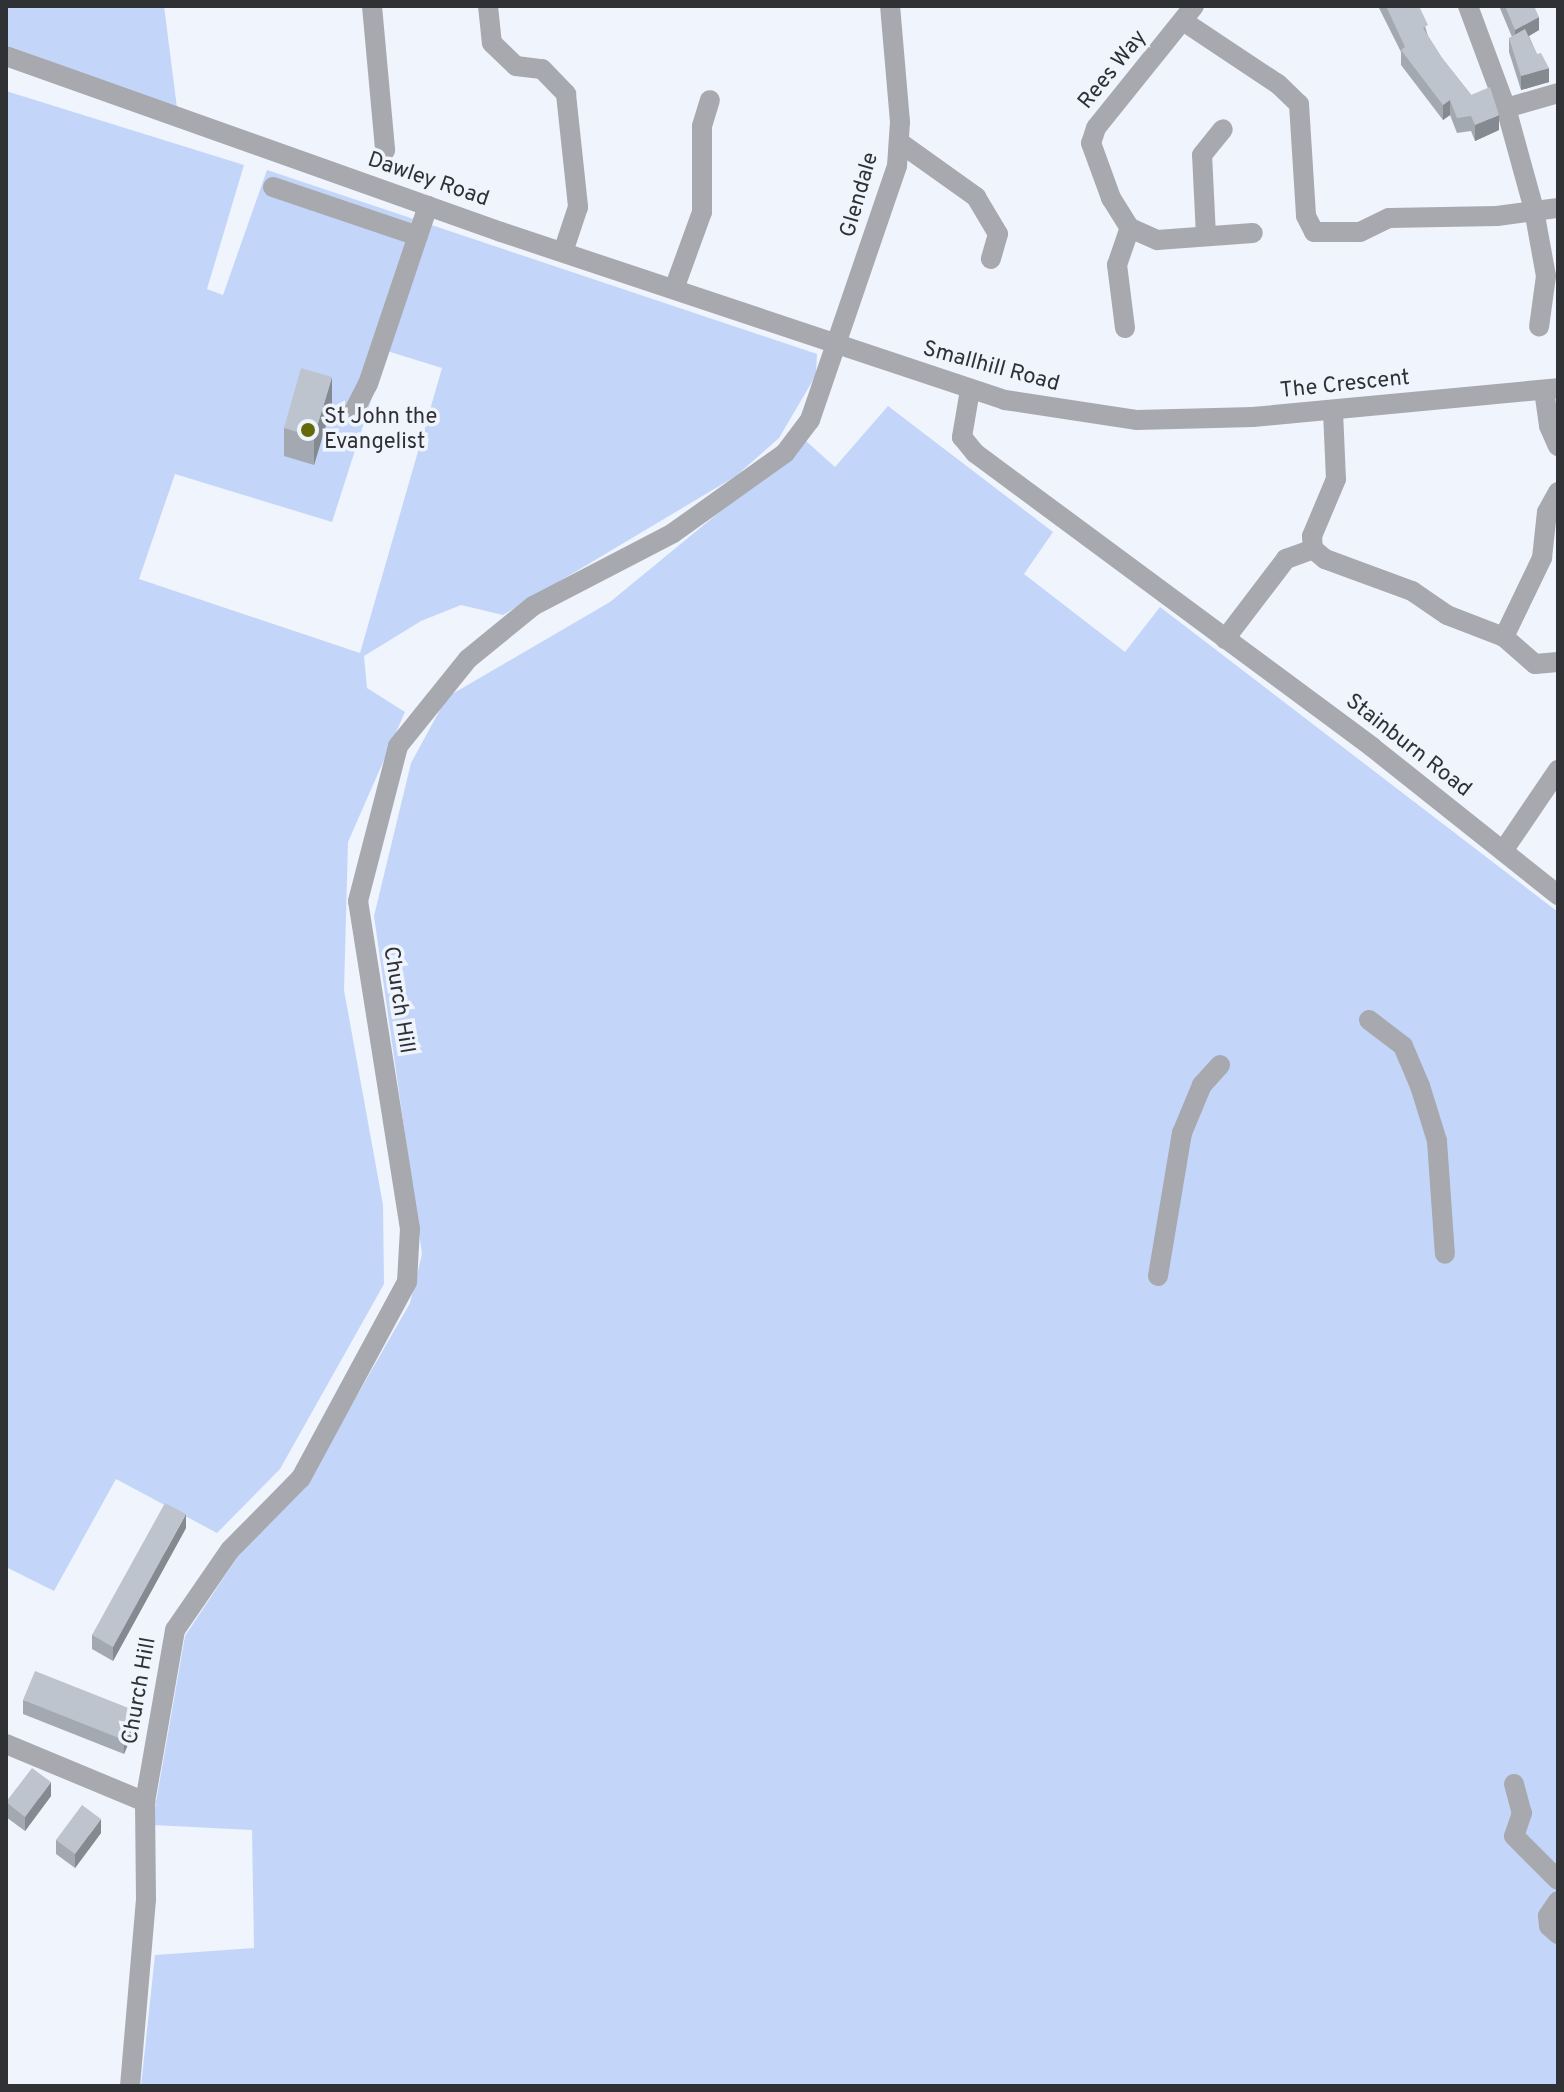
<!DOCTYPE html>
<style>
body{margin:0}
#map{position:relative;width:1564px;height:2092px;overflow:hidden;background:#eff4fd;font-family:Overpass,sans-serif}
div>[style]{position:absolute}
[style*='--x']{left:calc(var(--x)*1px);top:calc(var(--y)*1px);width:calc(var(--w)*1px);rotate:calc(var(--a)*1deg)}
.green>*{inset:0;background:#c3d6f9}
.minor>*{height:20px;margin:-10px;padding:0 10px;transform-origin:10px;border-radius:10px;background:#a7a9ae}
.wall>*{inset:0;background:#a3a9b1}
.shaded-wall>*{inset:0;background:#858990}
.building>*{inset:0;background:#bec4ce}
.dots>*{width:22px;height:22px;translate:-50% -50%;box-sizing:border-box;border:4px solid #eff4fd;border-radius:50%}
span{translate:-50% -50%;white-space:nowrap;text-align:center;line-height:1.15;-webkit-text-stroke:7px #eff4fd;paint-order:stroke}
.street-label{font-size:22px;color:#2f3135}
.poi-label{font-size:22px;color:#2f3135}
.left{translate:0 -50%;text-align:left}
.frame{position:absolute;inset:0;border:8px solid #2f3135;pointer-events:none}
</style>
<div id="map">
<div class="green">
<i style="clip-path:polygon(6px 6px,164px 6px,177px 108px,6px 45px)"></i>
<i style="clip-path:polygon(evenodd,6px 91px,244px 165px,207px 289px,223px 295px,267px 170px,817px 354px,816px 375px,779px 438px,736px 476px,503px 615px,461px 605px,421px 621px,364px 656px,367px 688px,405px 712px,348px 842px,344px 990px,383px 1205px,384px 1284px,280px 1469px,217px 1533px,116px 1479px,54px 1591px,6px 1567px,6px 91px,387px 351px,442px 368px,360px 653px,139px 579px,175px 474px,332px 522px,387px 351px)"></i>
<i style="clip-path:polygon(888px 406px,1053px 532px,1024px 574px,1125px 652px,1160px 607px,1558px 912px,1558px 2086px,141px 2086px,155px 1955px,254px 1948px,252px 1830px,152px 1825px,185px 1636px,240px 1553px,319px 1462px,410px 1303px,422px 1254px,374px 916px,411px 763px,447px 697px,610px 602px,806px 441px,835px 467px)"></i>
</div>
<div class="minor">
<i style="--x:372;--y:6;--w:145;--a:84.8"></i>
<i style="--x:488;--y:6;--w:37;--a:84"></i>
<i style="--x:492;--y:43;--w:33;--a:44"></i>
<i style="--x:516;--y:66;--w:26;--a:7"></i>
<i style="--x:542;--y:69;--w:35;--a:46"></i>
<i style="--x:566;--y:94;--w:114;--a:83.9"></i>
<i style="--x:578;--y:207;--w:47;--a:108.4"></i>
<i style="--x:1194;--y:6;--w:156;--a:128.8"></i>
<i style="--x:1096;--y:128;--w:16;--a:108"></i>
<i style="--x:1091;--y:143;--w:59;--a:70"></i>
<i style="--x:1111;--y:198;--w:36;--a:58"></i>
<i style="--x:1130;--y:228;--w:30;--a:24"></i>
<i style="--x:1157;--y:240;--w:96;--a:-4.2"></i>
<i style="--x:1468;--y:6;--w:109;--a:69.6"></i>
<i style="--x:1506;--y:108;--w:106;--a:74.6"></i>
<i style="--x:1534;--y:210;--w:67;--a:79.7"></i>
<i style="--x:1546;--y:276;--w:51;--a:97.8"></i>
<i style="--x:1183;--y:21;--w:114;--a:33.6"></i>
<i style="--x:1278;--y:84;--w:29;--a:44"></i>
<i style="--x:1299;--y:104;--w:112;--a:86.4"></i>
<i style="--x:1306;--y:216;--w:18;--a:63"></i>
<i style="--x:1314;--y:232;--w:46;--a:0"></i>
<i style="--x:1360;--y:232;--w:32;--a:-26"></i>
<i style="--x:1389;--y:218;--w:108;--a:-1.1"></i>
<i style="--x:1497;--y:216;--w:62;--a:-7.5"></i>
<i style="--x:6;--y:56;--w:525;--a:19.57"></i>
<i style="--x:501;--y:232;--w:531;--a:18.43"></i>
<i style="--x:1005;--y:400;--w:134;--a:8.6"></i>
<i style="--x:1137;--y:420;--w:116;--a:-1.5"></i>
<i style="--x:1253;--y:417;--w:306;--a:-5.4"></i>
<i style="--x:1506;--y:108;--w:54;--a:-16.1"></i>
<i style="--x:899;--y:142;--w:95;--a:35.5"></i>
<i style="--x:976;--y:197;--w:43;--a:59.3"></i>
<i style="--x:998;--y:234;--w:26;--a:106"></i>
<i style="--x:273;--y:187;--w:153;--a:18.7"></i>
<i style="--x:1206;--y:236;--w:81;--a:-92.8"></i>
<i style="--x:1202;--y:155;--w:33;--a:-51"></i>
<i style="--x:674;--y:289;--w:82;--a:-70"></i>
<i style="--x:702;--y:212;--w:86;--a:-90"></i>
<i style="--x:702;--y:126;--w:27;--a:-73"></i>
<i style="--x:1125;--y:328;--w:64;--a:-97.2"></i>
<i style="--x:1117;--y:265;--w:39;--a:-71"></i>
<i style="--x:970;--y:390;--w:48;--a:99.7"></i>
<i style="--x:962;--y:437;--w:21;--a:51"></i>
<i style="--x:975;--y:453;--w:494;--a:36.5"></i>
<i style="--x:1372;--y:747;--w:238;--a:38.5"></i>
<i style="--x:1544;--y:390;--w:36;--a:82"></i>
<i style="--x:1549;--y:426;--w:22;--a:66"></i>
<i style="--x:354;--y:411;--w:30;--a:-63"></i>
<i style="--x:368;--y:384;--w:188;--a:-71.4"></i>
<i style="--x:1333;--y:411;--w:68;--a:87.5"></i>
<i style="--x:1336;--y:479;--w:62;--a:112.8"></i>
<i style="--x:1312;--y:536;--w:13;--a:86"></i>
<i style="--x:1313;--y:549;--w:16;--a:40"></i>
<i style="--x:1325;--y:559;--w:93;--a:20.2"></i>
<i style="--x:1412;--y:591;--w:42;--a:34.4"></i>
<i style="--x:1447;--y:615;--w:61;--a:21.1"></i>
<i style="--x:1504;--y:637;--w:41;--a:41.1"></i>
<i style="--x:1535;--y:664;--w:23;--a:-5"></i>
<i style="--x:1504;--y:637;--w:88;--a:-64.3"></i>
<i style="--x:1542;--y:558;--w:46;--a:-83.8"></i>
<i style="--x:1547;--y:512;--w:23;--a:-61"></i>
<i style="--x:1225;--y:639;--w:101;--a:-52.7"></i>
<i style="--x:1286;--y:559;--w:29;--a:-20"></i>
<i style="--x:1503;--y:851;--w:98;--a:-55.8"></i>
<i style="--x:1369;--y:1020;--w:43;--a:37.4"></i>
<i style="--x:1403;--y:1046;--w:43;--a:67"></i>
<i style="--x:1420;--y:1086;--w:58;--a:72.8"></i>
<i style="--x:1437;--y:1141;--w:113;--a:86"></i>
<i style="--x:1158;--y:1276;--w:145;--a:-80.5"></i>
<i style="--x:1182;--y:1133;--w:52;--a:-67.4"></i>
<i style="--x:1202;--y:1085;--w:27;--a:-48"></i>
<i style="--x:6;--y:1744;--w:151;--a:22.6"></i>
<i style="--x:1514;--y:1784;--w:30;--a:75"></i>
<i style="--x:1522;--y:1813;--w:24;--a:109"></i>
<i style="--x:1514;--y:1836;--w:62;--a:45"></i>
<i style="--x:1558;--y:1901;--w:18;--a:124"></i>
<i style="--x:1548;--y:1916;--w:10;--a:84"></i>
<i style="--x:1549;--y:1926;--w:12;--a:42"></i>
<i style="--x:130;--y:2086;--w:188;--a:-85.1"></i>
<i style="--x:146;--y:1899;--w:97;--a:-90.6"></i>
<i style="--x:145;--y:1802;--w:175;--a:-80.1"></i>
<i style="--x:175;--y:1630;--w:97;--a:-55.5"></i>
<i style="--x:230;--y:1550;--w:101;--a:-45.4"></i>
<i style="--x:301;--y:1478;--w:223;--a:-61.6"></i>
<i style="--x:407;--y:1282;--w:53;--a:-86.8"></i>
<i style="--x:410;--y:1229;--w:332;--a:-99"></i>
<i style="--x:358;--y:901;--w:160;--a:-75.5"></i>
<i style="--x:398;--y:746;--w:112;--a:-51.2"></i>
<i style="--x:468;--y:659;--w:84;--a:-39.2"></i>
<i style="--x:533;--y:606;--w:158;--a:-27.5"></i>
<i style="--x:673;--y:533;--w:138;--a:-35.5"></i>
<i style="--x:785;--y:453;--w:41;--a:-52.9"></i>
<i style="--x:810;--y:420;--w:268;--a:-71.1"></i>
<i style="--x:897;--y:166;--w:44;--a:-86.1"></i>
<i style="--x:900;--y:122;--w:116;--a:-94.9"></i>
</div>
<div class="wall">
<i style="clip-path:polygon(1378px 6px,1419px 6px,1428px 36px,1442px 58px,1499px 130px,1475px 141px,1471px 131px,1457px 133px,1450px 115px,1443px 120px,1401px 65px,1401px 52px)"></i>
<i style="clip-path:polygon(1499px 6px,1534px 6px,1539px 30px,1529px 36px,1549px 82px,1521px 90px,1509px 52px,1509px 38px,1512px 37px)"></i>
<i style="clip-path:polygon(332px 405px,314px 465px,284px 456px,284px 428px)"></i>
<i style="clip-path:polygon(186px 1528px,113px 1661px,92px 1649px,92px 1635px)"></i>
<i style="clip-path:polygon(23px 1700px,136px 1725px,124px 1754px,23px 1714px)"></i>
<i style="clip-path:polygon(51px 1796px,25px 1831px,6px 1817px,6px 1802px)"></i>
<i style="clip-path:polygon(101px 1833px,75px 1868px,56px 1854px,56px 1840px)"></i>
</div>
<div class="shaded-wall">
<i style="clip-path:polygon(1539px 17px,1539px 30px,1515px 44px,1515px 30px)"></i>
<i style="clip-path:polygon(1549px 68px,1549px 82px,1521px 90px,1521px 76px)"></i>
<i style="clip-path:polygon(1450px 100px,1450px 115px,1443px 120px,1443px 105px)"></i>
<i style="clip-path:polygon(1499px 115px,1499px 130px,1475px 141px,1475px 125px)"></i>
<i style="clip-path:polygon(332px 377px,332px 405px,314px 465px,314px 437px)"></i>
<i style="clip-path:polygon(186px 1514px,186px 1528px,113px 1661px,113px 1647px)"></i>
<i style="clip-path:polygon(136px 1711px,136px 1725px,124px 1754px,124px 1740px)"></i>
<i style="clip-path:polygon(51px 1782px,51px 1796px,25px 1831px,25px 1817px)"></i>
<i style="clip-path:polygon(101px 1819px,101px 1833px,75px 1868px,75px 1854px)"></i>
</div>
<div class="building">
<i style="clip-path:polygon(1386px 6px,1419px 6px,1428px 25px,1423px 28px,1442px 58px,1471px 95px,1490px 87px,1499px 115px,1475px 125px,1471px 116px,1457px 118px,1450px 100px,1443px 105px,1401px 50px,1405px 47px)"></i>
<i style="clip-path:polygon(1505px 6px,1534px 6px,1539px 17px,1515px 30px)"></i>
<i style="clip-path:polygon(1525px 29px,1537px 54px,1541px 53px,1549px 68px,1521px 76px,1509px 38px)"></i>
<i style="clip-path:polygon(301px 368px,332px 377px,314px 437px,284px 428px)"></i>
<i style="clip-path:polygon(165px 1503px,186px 1514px,113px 1647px,92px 1635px)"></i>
<i style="clip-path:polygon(35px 1671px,136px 1711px,124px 1740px,23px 1700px)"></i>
<i style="clip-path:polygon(32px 1768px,51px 1782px,25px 1817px,6px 1802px)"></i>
<i style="clip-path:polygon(82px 1805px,101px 1819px,75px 1854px,56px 1840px)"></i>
</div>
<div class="dots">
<i style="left:308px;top:430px;background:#64690a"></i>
</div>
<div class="street-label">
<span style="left:1113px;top:70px;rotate:-51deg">Rees Way</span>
<span style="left:428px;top:180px;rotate:19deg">Dawley Road</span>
<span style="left:860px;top:195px;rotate:-74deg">Glendale</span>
<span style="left:991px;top:367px;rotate:15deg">Smallhill Road</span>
<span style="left:1345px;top:385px;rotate:-6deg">The Crescent</span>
<span style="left:1408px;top:746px;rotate:38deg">Stainburn Road</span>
<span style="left:398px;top:1000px;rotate:81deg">Church Hill</span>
<span style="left:140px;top:1691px;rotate:-80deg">Church Hill</span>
</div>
<div class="poi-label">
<span class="left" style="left:324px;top:430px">St John the<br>Evangelist</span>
</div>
<div class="frame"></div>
</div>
